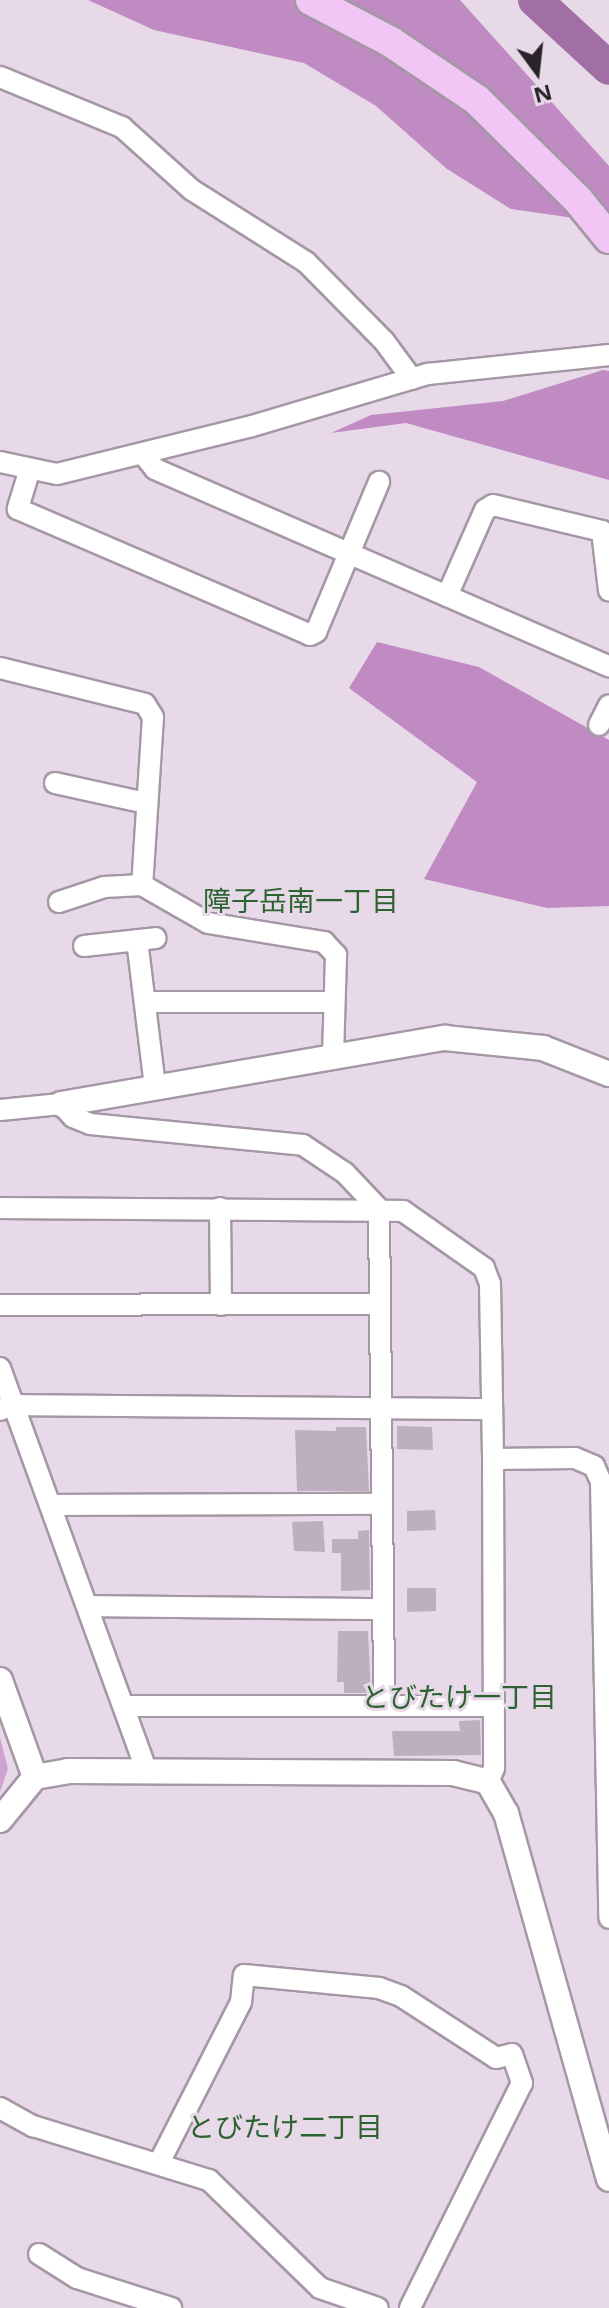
<!DOCTYPE html>
<meta charset="utf-8">
<style>
body{margin:0}
#map{position:relative;width:609px;height:2308px;overflow:hidden;background:#e8d9e9;font-family:"Noto Sans","Noto Sans JP",sans-serif}
div>[style]{position:absolute}
[style*='--x']{left:calc(var(--x)*1px);top:calc(var(--y)*1px);width:calc(var(--w)*1px);rotate:calc(var(--a)*1deg)}
.green>*{inset:0;background:#cfa3d1}
.forest>*{inset:0;background:#bf8bc2}
.river>*{height:34px;margin:-17px;padding:0 17px;transform-origin:17px;border-radius:17px;background:#a26fa5}
.building>*{inset:0;background:#bdafbe}
.roads{filter:drop-shadow(2px 0 #a597a6) drop-shadow(-2px 0 #a597a6) drop-shadow(0 2px #a597a6) drop-shadow(0 -2px #a597a6)}
.minor>*{height:20px;margin:-10px;padding:0 10px;transform-origin:10px;border-radius:10px;background:#fff}
.tertiary>*{height:24px;margin:-12px;padding:0 12px;transform-origin:12px;border-radius:12px;background:#fff}
.primary>*{height:30px;margin:-15px;padding:0 15px;transform-origin:15px;border-radius:15px;background:#f1c5f4}
span{translate:-50% -50%;white-space:nowrap;text-align:center;line-height:1.15;-webkit-text-stroke:6px #e8d9e9;paint-order:stroke}
.neighbourhood-label{font-size:28px;color:#2d6330}
.north{position:absolute;left:497px;top:32px;width:80px;height:80px;-webkit-text-stroke:6px #e8d9e9;paint-order:stroke;rotate:165deg;font-size:22px;font-weight:700;line-height:32px;text-align:center;color:#292429}
.north::after{content:'';display:block;margin:auto;width:28px;height:36px;background:#292429;clip-path:polygon(50% 0,100% 100%,50% 72%,0 100%)}
</style>
<div id="map">
<div class="green">
<i style="clip-path:polygon(0 1737px,8px 1769px,0 1792px)"></i>
</div>
<div class="forest">
<i style="clip-path:polygon(88px 0,460px 0,609px 166px,609px 223px,511px 209px,447px 169px,376px 106px,304px 63px,154px 30px)"></i>
<i style="clip-path:polygon(603px 370px,609px 371px,609px 480px,406px 423px,331px 433px,371px 415px,503px 401px)"></i>
<i style="clip-path:polygon(377px 642px,479px 667px,609px 740px,609px 906px,547px 908px,424px 879px,477px 782px,349px 688px)"></i>
</div>
<div class="river">
<i style="--x:535;--y:0;--w:100;--a:42.6"></i>
</div>
<div class="building">
<i style="clip-path:polygon(397px 1426px,432px 1427px,433px 1450px,397px 1449px)"></i>
<i style="clip-path:polygon(336px 1427px,366px 1427px,369px 1491px,297px 1491px,295px 1430px,336px 1431px)"></i>
<i style="clip-path:polygon(435px 1510px,436px 1530px,407px 1531px,407px 1511px)"></i>
<i style="clip-path:polygon(323px 1521px,325px 1552px,294px 1551px,292px 1522px)"></i>
<i style="clip-path:polygon(369px 1530px,370px 1590px,341px 1591px,341px 1553px,332px 1553px,332px 1539px,358px 1539px,358px 1531px)"></i>
<i style="clip-path:polygon(407px 1588px,436px 1588px,436px 1611px,407px 1612px)"></i>
<i style="clip-path:polygon(338px 1631px,368px 1631px,371px 1693px,344px 1693px,344px 1682px,337px 1682px)"></i>
<i style="clip-path:polygon(480px 1720px,481px 1755px,394px 1756px,392px 1731px,460px 1731px,459px 1721px)"></i>
</div>
<div class="roads">
<div class="minor">
<i style="--x:0;--y:77;--w:132;--a:22.3"></i>
<i style="--x:122;--y:127;--w:94;--a:42"></i>
<i style="--x:192;--y:190;--w:135;--a:32.3"></i>
<i style="--x:306;--y:262;--w:111;--a:45.4"></i>
<i style="--x:384;--y:341;--w:47;--a:53.6"></i>
<i style="--x:143;--y:454;--w:19;--a:51"></i>
<i style="--x:155;--y:469;--w:495;--a:23.5"></i>
<i style="--x:0;--y:462;--w:58;--a:11.9"></i>
<i style="--x:57;--y:474;--w:201;--a:-13.8"></i>
<i style="--x:252;--y:426;--w:184;--a:-16.5"></i>
<i style="--x:428;--y:374;--w:182;--a:-6"></i>
<i style="--x:29;--y:472;--w:39;--a:107"></i>
<i style="--x:18;--y:509;--w:318;--a:23.3"></i>
<i style="--x:310;--y:635;--w:7;--a:-27"></i>
<i style="--x:316;--y:632;--w:163;--a:-67.2"></i>
<i style="--x:447;--y:596;--w:94;--a:-66.2"></i>
<i style="--x:485;--y:510;--w:9;--a:-32"></i>
<i style="--x:493;--y:505;--w:112;--a:13.4"></i>
<i style="--x:602;--y:531;--w:60;--a:83.3"></i>
<i style="--x:0;--y:668;--w:149;--a:13.9"></i>
<i style="--x:145;--y:704;--w:15;--a:58"></i>
<i style="--x:153;--y:717;--w:168;--a:93.7"></i>
<i style="--x:142;--y:885;--w:76;--a:29.9"></i>
<i style="--x:208;--y:923;--w:118;--a:9.3"></i>
<i style="--x:324;--y:942;--w:18;--a:47"></i>
<i style="--x:336;--y:955;--w:102;--a:91.7"></i>
<i style="--x:599;--y:725;--w:22;--a:-63"></i>
<i style="--x:55;--y:783;--w:93;--a:12.4"></i>
<i style="--x:59;--y:902;--w:47;--a:-18.4"></i>
<i style="--x:104;--y:887;--w:38;--a:-3"></i>
<i style="--x:137;--y:940;--w:147;--a:83"></i>
<i style="--x:84;--y:946;--w:72;--a:-6.3"></i>
<i style="--x:145;--y:1002;--w:187;--a:0"></i>
<i style="--x:0;--y:1110;--w:61;--a:-5.6"></i>
<i style="--x:61;--y:1104;--w:18;--a:47"></i>
<i style="--x:73;--y:1117;--w:18;--a:22"></i>
<i style="--x:90;--y:1124;--w:214;--a:5.6"></i>
<i style="--x:303;--y:1145;--w:50;--a:33.7"></i>
<i style="--x:345;--y:1173;--w:50;--a:46.6"></i>
<i style="--x:379;--y:1209;--w:495;--a:89.4"></i>
<i style="--x:0;--y:1208;--w:403;--a:0.4"></i>
<i style="--x:403;--y:1211;--w:99;--a:35.1"></i>
<i style="--x:484;--y:1268;--w:17;--a:69"></i>
<i style="--x:490;--y:1284;--w:175;--a:89"></i>
<i style="--x:493;--y:1459;--w:309;--a:89.8"></i>
<i style="--x:494;--y:1768;--w:15;--a:113"></i>
<i style="--x:220;--y:1208;--w:97;--a:89.4"></i>
<i style="--x:0;--y:1305;--w:380;--a:-0.2"></i>
<i style="--x:0;--y:1368;--w:428;--a:70"></i>
<i style="--x:0;--y:1410;--w:14;--a:-21"></i>
<i style="--x:13;--y:1405;--w:479;--a:0.5"></i>
<i style="--x:493;--y:1459;--w:82;--a:-0.7"></i>
<i style="--x:575;--y:1458;--w:21;--a:23"></i>
<i style="--x:594;--y:1466;--w:17;--a:66"></i>
<i style="--x:601;--y:1482;--w:436;--a:88.9"></i>
<i style="--x:51;--y:1505;--w:331;--a:-0.2"></i>
<i style="--x:89;--y:1606;--w:294;--a:0.6"></i>
<i style="--x:126;--y:1706;--w:368;--a:0"></i>
<i style="--x:0;--y:2108;--w:38;--a:29"></i>
<i style="--x:33;--y:2126;--w:184;--a:17.1"></i>
<i style="--x:209;--y:2180;--w:155;--a:44.2"></i>
<i style="--x:320;--y:2288;--w:61;--a:19"></i>
<i style="--x:159;--y:2163;--w:181;--a:-63"></i>
<i style="--x:241;--y:2002;--w:27;--a:-84"></i>
<i style="--x:244;--y:1975;--w:136;--a:5.5"></i>
<i style="--x:379;--y:1988;--w:23;--a:20"></i>
<i style="--x:401;--y:1996;--w:113;--a:33.1"></i>
<i style="--x:496;--y:2058;--w:16;--a:-14"></i>
<i style="--x:512;--y:2054;--w:31;--a:71"></i>
<i style="--x:522;--y:2083;--w:251;--a:116.5"></i>
<i style="--x:39;--y:2254;--w:45;--a:32.3"></i>
<i style="--x:77;--y:2278;--w:99;--a:17.7"></i>
</div>
<div class="tertiary">
<i style="--x:61;--y:1104;--w:390;--a:-9.8"></i>
<i style="--x:445;--y:1038;--w:99;--a:5.8"></i>
<i style="--x:543;--y:1048;--w:71;--a:21.5"></i>
<i style="--x:0;--y:1680;--w:103;--a:70.2"></i>
<i style="--x:0;--y:1820;--w:55;--a:-50.9"></i>
<i style="--x:35;--y:1777;--w:34;--a:-10"></i>
<i style="--x:68;--y:1771;--w:385;--a:0.3"></i>
<i style="--x:453;--y:1773;--w:36;--a:14"></i>
<i style="--x:488;--y:1782;--w:36;--a:60"></i>
<i style="--x:506;--y:1813;--w:380;--a:74.3"></i>
</div>
<div class="primary">
<i style="--x:311;--y:0;--w:90;--a:27.7"></i>
<i style="--x:391;--y:42;--w:104;--a:34"></i>
<i style="--x:477;--y:100;--w:142;--a:44.7"></i>
<i style="--x:578;--y:200;--w:49;--a:50.8"></i>
</div>
</div>
<div class="neighbourhood-label">
<span style="left:301px;top:900px">障子岳南一丁目</span>
<span style="left:459px;top:1696px">とびたけ一丁目</span>
<span style="left:285px;top:2126px">とびたけ二丁目</span>
</div>
<div class="north">N</div>
</div>
